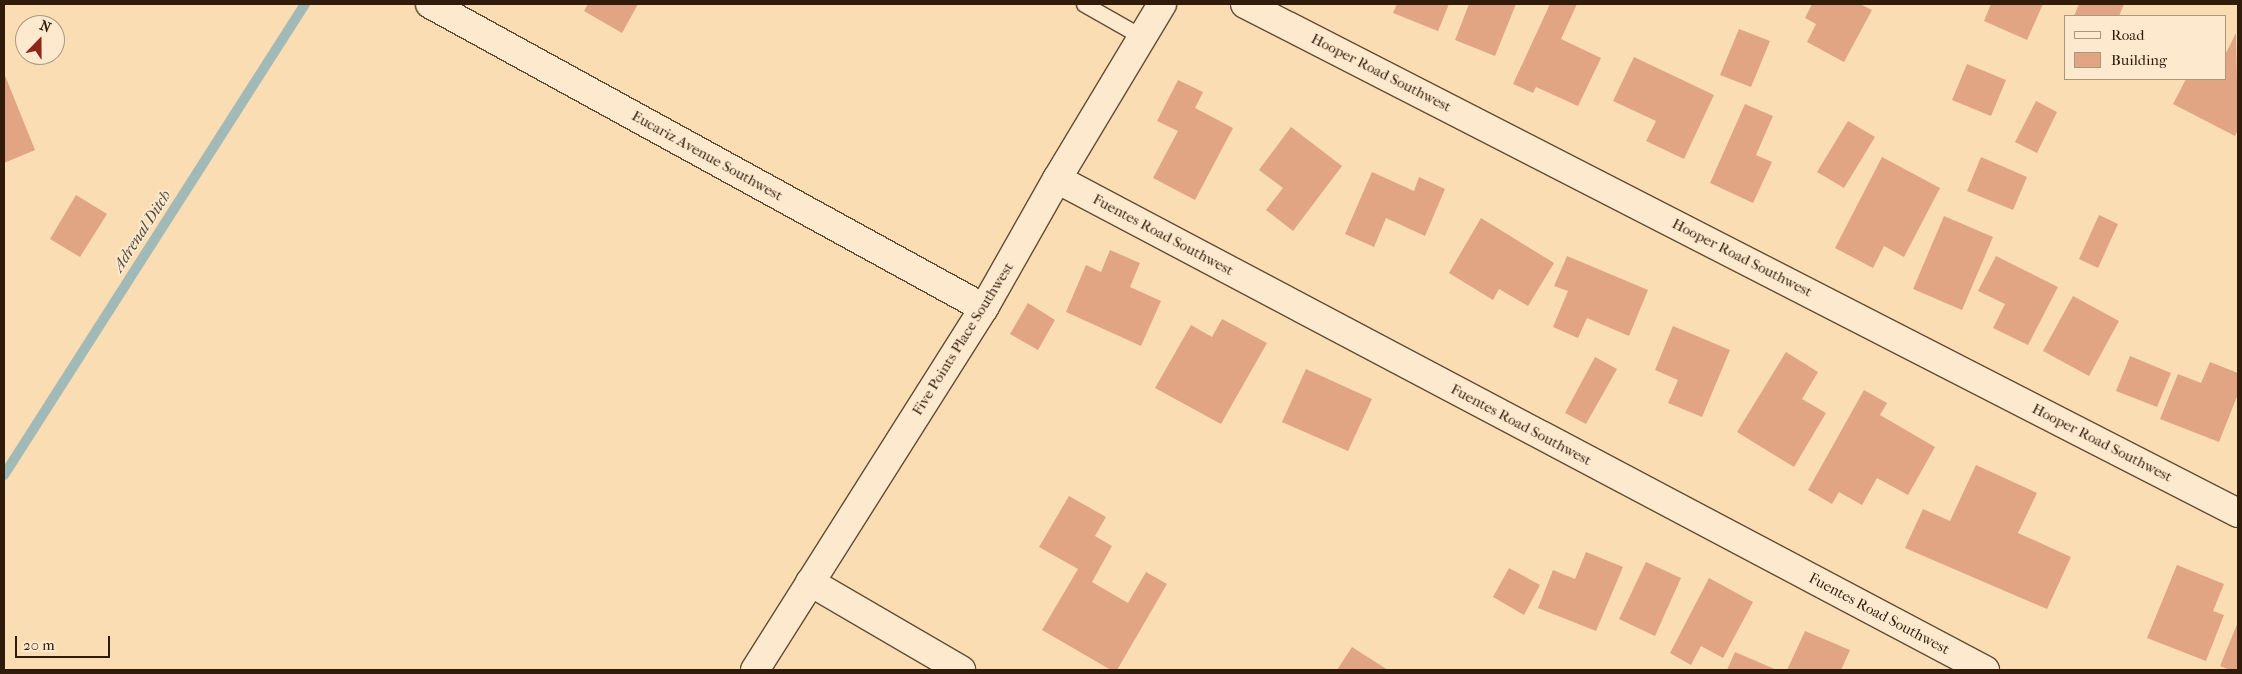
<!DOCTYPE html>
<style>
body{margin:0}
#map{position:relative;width:2242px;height:674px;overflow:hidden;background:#faddb3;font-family:"IM FELL French Canon",serif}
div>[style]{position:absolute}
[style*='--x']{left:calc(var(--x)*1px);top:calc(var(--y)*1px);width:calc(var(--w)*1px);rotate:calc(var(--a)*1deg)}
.stream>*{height:10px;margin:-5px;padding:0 5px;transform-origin:5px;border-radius:5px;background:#a2bab7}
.building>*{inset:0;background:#e1a584}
.roads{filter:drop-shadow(1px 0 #634c34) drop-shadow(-1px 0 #634c34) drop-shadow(0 1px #634c34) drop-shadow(0 -1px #634c34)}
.service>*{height:15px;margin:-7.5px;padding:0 7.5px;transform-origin:7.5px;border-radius:7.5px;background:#fce9ce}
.minor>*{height:28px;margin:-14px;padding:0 14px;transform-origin:14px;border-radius:14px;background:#fce9ce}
span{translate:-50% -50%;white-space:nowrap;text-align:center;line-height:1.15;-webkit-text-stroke:4px #fce9ce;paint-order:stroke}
.street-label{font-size:15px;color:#311b0a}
.water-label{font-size:16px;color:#534b3e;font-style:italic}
.frame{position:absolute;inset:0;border:5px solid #311b0a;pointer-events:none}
.legend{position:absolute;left:2064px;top:15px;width:162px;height:65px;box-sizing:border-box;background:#fce9ce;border:1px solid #ab9780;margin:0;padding:6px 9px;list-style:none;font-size:15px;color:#311b0a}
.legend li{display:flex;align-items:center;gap:10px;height:25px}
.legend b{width:25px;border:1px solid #ab9780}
.north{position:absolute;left:15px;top:15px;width:50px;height:50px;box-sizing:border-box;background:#fce9ce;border:1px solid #ab9780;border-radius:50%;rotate:22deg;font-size:14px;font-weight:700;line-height:20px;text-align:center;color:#311b0a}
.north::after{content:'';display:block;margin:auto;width:18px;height:22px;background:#8f2418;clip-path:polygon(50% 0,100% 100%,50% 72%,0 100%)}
.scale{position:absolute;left:15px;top:636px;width:95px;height:22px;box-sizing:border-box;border:2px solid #311b0a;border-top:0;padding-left:6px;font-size:15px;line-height:18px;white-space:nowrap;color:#311b0a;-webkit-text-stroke:4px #fce9ce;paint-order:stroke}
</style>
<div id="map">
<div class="stream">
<i style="--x:4;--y:475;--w:559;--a:-57.42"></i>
</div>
<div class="building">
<i style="clip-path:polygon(588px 4px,638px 4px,622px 33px,584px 11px)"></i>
<i style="clip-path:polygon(1397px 4px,1449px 4px,1438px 31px,1393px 13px)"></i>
<i style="clip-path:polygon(1469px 4px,1516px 4px,1495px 56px,1455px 40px)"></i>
<i style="clip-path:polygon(1550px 4px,1577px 4px,1561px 39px,1601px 58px,1578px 106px,1536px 87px,1533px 93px,1513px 84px)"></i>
<i style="clip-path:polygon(1812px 4px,1860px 4px,1872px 10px,1844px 62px,1807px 42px,1816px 24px,1805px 18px)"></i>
<i style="clip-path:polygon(1991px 4px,2043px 4px,2027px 40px,1984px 21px)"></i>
<i style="clip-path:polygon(2079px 4px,2124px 4px,2119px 16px,2074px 16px)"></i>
<i style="clip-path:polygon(1739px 29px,1770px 41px,1751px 87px,1720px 75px)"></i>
<i style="clip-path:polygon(2236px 33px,2238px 130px,2235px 136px,2173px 104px,2186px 79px,2226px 79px,2226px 53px)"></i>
<i style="clip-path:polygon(1634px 57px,1714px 95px,1684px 159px,1646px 141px,1656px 121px,1613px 101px)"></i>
<i style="clip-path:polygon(1967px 64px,2006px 80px,1991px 116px,1952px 100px)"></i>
<i style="clip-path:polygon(4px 73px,35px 150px,4px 163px)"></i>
<i style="clip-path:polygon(1178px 80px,1203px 92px,1195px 108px,1233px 128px,1195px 200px,1153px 178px,1178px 131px,1157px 121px)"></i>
<i style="clip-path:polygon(2036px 101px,2057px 112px,2037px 153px,2015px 142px)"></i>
<i style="clip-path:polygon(1745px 104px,1773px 116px,1756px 155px,1772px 162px,1753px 203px,1710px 183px)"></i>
<i style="clip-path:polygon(1848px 121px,1875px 137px,1844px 188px,1817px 172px)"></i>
<i style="clip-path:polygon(1291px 127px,1342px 166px,1293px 231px,1266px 210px,1283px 188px,1259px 170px)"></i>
<i style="clip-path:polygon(1882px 157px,1940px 188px,1904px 257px,1884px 246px,1873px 268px,1835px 248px)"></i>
<i style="clip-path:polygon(1981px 157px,2027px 177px,2013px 210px,1967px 191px)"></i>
<i style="clip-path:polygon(1372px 172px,1414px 191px,1419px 177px,1445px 189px,1425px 236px,1386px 218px,1374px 247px,1345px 234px)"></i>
<i style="clip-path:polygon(76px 195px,107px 214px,80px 257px,50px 239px)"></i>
<i style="clip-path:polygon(2099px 215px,2118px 224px,2098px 268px,2079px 259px)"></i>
<i style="clip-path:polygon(1944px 216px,1993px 237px,1962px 310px,1913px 289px)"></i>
<i style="clip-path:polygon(1481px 218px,1554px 263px,1528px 306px,1499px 289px,1493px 300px,1449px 273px)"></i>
<i style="clip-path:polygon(1110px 250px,1140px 263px,1130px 287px,1161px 301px,1141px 346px,1066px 312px,1086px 265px,1101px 272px)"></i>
<i style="clip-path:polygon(1567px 256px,1648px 290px,1629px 336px,1587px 318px,1578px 338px,1553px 327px,1568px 291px,1554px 286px)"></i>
<i style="clip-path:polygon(1996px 256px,2058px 287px,2028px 345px,1993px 328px,2005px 304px,1978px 291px)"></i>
<i style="clip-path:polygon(2073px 296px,2119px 321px,2089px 376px,2043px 351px)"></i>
<i style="clip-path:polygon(1028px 303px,1055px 320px,1038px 350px,1010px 334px)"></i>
<i style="clip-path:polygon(1222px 319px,1267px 343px,1221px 424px,1155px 388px,1191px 325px,1212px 337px)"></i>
<i style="clip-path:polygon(1673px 326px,1730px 350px,1702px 417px,1668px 403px,1678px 380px,1655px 370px)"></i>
<i style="clip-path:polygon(1786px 352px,1818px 372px,1802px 399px,1826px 413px,1794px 467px,1737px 432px)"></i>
<i style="clip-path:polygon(2130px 356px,2171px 373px,2157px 407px,2116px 391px)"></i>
<i style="clip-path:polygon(1595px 357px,1617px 369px,1586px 424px,1565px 413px)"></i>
<i style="clip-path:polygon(2210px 362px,2238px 373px,2238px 394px,2219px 442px,2160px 419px,2178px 374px,2201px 383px)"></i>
<i style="clip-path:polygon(1306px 369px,1372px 399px,1348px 451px,1282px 422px)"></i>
<i style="clip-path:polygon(1864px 390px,1887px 403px,1880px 415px,1935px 447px,1908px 495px,1877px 478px,1862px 505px,1839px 492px,1832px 504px,1808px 490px)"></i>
<i style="clip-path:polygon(1976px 465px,2037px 493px,2018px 533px,2071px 557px,2047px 609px,1905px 548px,1923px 509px,1950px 521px)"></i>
<i style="clip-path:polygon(1069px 496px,1106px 517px,1095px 536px,1112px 546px,1092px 582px,1128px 603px,1146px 572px,1167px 584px,1117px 670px,1111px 670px,1042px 630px,1078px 569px,1039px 547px)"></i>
<i style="clip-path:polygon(1586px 552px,1623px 567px,1596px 631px,1538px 608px,1553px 570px,1575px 579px)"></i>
<i style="clip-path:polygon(1646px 562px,1681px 578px,1655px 636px,1619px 619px)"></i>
<i style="clip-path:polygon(2177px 565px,2224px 584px,2213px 611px,2224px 615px,2206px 661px,2147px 638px)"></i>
<i style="clip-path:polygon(1509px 568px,1540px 585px,1524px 615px,1493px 597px)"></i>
<i style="clip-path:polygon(1709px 578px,1753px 602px,1723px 658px,1701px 646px,1691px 665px,1670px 653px)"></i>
<i style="clip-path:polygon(2238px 622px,2238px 670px,2230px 670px,2220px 666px)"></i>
<i style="clip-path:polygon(1805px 631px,1850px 650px,1841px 670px,1787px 670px)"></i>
<i style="clip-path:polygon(1352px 647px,1388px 670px,1337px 670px)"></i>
<i style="clip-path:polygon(1735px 652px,1777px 670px,1727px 670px)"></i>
</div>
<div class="roads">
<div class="service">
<i style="--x:1084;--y:4;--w:67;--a:29.6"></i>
</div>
<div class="minor">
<i style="--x:430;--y:4;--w:632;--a:28.76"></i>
<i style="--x:1245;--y:4;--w:1116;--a:27.14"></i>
<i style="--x:1057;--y:179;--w:1050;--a:27.88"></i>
<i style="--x:810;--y:582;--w:175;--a:30.2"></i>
<i style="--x:755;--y:670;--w:428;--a:-57.7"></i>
<i style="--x:984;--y:308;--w:148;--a:-60.5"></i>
<i style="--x:1057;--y:179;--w:204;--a:-59"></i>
</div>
</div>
<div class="street-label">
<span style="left:1381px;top:73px;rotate:27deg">Hooper Road Southwest</span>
<span style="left:707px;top:156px;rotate:29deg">Eucariz Avenue Southwest</span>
<span style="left:1163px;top:235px;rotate:28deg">Fuentes Road Southwest</span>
<span style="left:1742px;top:258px;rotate:27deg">Hooper Road Southwest</span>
<span style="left:963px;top:339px;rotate:-58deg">Five Points Place Southwest</span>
<span style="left:1521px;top:425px;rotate:28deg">Fuentes Road Southwest</span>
<span style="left:2102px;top:443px;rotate:27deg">Hooper Road Southwest</span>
<span style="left:1879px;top:614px;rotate:28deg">Fuentes Road Southwest</span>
</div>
<div class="water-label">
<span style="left:142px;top:231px;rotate:-57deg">Adrenal Ditch</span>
</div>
<div class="frame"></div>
<ul class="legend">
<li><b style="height:6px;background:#fce9ce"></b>Road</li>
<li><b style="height:14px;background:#e1a584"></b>Building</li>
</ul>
<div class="north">N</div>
<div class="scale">20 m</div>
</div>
